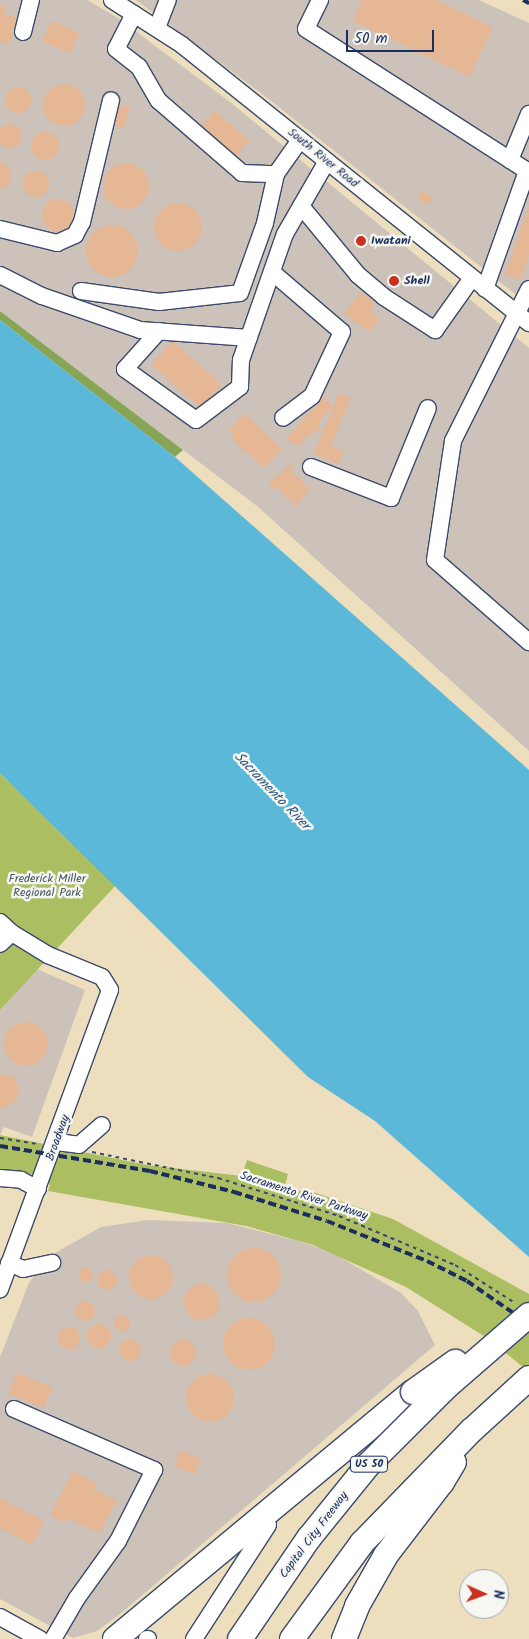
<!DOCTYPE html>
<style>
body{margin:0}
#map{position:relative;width:529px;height:1639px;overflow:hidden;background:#eddfbe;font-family:Kalam,sans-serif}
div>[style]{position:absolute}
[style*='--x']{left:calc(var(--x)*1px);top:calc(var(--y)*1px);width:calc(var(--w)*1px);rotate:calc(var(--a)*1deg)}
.industrial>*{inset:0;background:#ccc2b9}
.green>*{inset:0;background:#abbe61}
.forest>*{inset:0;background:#88a557}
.water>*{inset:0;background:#5bb8d9}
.building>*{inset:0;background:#e5b795}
.round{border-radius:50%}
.path>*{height:2px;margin-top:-1px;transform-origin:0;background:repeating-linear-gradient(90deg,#3a496c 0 4px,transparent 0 8px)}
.roads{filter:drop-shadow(1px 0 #3a496c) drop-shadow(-1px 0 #3a496c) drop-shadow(0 1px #3a496c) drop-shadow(0 -1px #3a496c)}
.minor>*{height:16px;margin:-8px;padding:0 8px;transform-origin:8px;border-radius:8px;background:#fff}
.highway>*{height:24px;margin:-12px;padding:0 12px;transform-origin:12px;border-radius:12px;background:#fff}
.rail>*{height:4px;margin-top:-2px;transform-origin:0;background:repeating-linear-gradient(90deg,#1b2f5e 0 8px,transparent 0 12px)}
.bridges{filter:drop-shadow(1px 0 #3a496c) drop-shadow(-1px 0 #3a496c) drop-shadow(0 1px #3a496c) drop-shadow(0 -1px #3a496c)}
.highway-bridge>*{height:24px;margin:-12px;padding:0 12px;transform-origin:12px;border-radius:12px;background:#fff}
.dots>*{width:14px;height:14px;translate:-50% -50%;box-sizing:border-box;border:2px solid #f6f6f2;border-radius:50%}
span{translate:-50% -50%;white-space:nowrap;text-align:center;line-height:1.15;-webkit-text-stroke:5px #f6f6f2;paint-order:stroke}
.shield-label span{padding:1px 4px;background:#f6f6f2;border:1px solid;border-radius:4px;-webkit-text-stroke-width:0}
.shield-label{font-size:11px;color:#1b2f5e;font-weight:700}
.street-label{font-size:12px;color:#1b2f5e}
.poi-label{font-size:12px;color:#1b2f5e;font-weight:700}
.left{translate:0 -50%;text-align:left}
.park-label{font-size:12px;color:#465a5f}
.water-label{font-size:14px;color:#2e5883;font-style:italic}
.north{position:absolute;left:459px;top:1569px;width:50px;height:50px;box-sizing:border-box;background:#f6f6f2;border:1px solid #9ea6b7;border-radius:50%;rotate:92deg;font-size:14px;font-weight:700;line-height:20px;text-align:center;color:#1b2f5e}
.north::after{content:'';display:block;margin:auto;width:18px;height:22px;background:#c8321e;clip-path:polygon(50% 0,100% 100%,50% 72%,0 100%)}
.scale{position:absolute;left:346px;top:30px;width:88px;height:22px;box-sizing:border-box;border:2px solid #1b2f5e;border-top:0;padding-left:6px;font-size:15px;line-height:18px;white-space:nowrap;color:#1b2f5e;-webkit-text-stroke:4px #f6f6f2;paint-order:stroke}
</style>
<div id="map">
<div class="industrial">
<i style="clip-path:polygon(0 0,87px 0,118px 18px,230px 102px,529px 348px,529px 751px,257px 506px,0 311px)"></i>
<i style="clip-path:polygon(136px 0,479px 0,529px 23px,529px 305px,266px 97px)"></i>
<i style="clip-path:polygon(37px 969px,85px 990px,32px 1137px,4px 1127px,0 1135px,0 1010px)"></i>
<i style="clip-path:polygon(148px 1220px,227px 1223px,298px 1241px,333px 1253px,401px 1293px,418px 1311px,435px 1345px,119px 1615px,97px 1631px,73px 1638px,0 1599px,0 1357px,29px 1283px,48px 1257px,101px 1227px)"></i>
</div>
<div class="green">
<i style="clip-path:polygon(0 773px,116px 885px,0 1010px)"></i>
<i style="clip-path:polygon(0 1135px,147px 1165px,242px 1176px,247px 1160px,288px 1174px,284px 1189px,316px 1193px,393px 1219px,529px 1294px,529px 1372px,490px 1340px,406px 1287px,313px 1245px,246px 1226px,48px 1191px,50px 1185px,36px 1175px,0 1170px)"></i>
</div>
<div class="forest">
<i style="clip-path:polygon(0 311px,183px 450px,175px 457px,0 320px)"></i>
</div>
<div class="water">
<i style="clip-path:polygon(0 320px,175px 457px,529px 770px,529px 1257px,375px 1121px,308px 1077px,0 773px)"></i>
</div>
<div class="building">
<i style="clip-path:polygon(362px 0,436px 0,493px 27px,470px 77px,353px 21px)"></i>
<i style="clip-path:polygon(0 5px,6px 7px,4px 14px,17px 17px,10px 44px,0 42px)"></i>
<i style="clip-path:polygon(50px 21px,79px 32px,71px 53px,43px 42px)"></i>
<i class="round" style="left:43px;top:84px;width:42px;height:42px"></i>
<i class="round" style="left:5px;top:87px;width:26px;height:26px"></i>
<i style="clip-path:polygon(117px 105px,130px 107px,124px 128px,112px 125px)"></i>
<i style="clip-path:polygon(215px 111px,249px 140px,235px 158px,200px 128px)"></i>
<i class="round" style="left:-2px;top:124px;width:24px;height:24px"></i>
<i class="round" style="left:31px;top:132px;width:28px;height:28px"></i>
<i style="clip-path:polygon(0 161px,7px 165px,12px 175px,8px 185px,0 189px)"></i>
<i class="round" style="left:103px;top:163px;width:46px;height:46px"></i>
<i class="round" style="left:23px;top:171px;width:26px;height:26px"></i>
<i style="clip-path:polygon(423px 190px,433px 198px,427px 205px,418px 197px)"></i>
<i class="round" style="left:42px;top:199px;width:32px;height:32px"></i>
<i class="round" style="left:154px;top:203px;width:48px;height:48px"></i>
<i style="clip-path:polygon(529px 206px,529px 255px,520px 280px,505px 274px)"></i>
<i class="round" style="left:86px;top:225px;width:52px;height:52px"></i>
<i style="clip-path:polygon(361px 292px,376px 304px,370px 311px,380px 319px,369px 332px,344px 313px)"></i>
<i style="clip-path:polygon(172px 341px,222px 384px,201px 408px,151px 365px)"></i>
<i style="clip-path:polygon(339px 393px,351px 398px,331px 446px,344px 452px,339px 464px,314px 454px)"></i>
<i style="clip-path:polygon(323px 397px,333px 406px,318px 423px,321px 426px,314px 434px,311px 432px,298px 447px,287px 438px)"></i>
<i style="clip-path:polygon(244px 413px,282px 449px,264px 468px,230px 438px,234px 434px,229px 430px)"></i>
<i style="clip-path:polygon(290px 464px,294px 468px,291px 471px,308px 486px,292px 503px,277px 487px,275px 489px,268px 484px)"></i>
<i style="clip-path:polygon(308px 487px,311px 489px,296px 506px,293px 503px)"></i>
<i class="round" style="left:4px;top:1022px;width:44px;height:44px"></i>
<i style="clip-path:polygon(0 1074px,14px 1077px,20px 1090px,16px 1101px,6px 1107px,0 1107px)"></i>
<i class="round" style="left:227px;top:1248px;width:54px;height:54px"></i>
<i class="round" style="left:129px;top:1255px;width:44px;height:44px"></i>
<i class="round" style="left:79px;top:1268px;width:14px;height:14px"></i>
<i class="round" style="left:97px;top:1270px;width:20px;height:20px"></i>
<i class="round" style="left:184px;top:1284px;width:36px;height:36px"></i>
<i class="round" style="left:75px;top:1301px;width:20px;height:20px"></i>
<i class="round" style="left:114px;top:1315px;width:16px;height:16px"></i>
<i class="round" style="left:223px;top:1318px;width:52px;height:52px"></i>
<i class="round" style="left:87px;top:1324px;width:24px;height:24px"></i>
<i class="round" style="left:58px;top:1327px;width:22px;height:22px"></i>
<i class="round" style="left:119px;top:1339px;width:22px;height:22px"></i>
<i class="round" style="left:170px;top:1340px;width:26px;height:26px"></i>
<i style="clip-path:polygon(16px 1373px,52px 1387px,44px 1408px,8px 1394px)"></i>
<i class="round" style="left:186px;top:1374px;width:48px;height:48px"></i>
<i style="clip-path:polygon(180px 1450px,201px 1459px,196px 1474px,174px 1466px)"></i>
<i style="clip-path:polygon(73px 1471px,96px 1483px,94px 1489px,117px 1501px,99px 1533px,67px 1518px,64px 1522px,50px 1515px)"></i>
<i style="clip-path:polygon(0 1498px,44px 1521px,32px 1545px,0 1528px)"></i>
</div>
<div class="path">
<i style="--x:0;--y:1138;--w:38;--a:9"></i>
<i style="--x:92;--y:1152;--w:129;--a:11.7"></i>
<i style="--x:218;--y:1178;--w:127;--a:17.4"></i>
<i style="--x:339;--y:1216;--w:126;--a:22.9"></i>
<i style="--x:455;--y:1265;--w:71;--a:32.3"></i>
</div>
<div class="roads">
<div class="minor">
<i style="--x:112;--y:0;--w:83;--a:32.7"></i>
<i style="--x:182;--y:45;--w:445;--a:38.7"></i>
<i style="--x:320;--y:0;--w:32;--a:116"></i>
<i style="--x:306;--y:29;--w:263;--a:32.7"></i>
<i style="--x:527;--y:171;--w:125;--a:109.6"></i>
<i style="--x:134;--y:14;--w:39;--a:117"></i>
<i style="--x:116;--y:49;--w:29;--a:38"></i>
<i style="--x:139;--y:67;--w:39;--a:60"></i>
<i style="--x:159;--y:101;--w:110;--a:40.9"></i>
<i style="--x:242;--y:173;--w:34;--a:2"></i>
<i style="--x:276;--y:174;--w:42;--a:-54.8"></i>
<i style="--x:157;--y:28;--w:30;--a:-69"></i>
<i style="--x:23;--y:32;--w:33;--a:-76"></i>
<i style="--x:510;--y:160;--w:50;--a:-67.6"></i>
<i style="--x:301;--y:206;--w:89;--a:50.4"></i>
<i style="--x:358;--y:275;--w:34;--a:40"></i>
<i style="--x:384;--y:297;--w:61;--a:32.9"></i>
<i style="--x:435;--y:330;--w:64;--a:-54.6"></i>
<i style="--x:0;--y:229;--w:59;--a:13.8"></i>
<i style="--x:57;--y:243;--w:20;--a:-24"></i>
<i style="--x:75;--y:235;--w:15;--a:-62"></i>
<i style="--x:82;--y:222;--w:125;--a:-76.6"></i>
<i style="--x:272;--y:272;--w:92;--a:40.6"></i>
<i style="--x:342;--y:332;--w:71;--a:115.1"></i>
<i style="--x:312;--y:396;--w:36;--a:143"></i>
<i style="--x:0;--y:275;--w:47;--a:26.6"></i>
<i style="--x:42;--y:296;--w:104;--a:19.1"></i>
<i style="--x:140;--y:330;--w:109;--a:4.2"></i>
<i style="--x:529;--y:289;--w:170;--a:116.6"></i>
<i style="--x:453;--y:441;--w:120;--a:98.6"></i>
<i style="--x:435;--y:560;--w:125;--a:41.1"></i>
<i style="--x:81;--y:291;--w:79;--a:8"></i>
<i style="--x:159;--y:302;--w:81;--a:-6.3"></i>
<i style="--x:240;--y:293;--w:74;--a:-70.3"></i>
<i style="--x:265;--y:223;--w:50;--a:-77.3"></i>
<i style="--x:159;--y:331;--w:51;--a:131.8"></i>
<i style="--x:125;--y:369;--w:87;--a:35.7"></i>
<i style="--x:196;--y:420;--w:55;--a:-36.9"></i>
<i style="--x:240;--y:387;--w:27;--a:-88"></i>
<i style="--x:241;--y:360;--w:133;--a:-70.8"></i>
<i style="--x:285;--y:234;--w:84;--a:-60.1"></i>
<i style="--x:311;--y:467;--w:86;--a:21.2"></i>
<i style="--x:391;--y:498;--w:97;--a:-67.7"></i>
<i style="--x:0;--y:922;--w:16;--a:43"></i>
<i style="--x:12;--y:933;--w:42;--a:31.4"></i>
<i style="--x:48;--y:955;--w:58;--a:22.2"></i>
<i style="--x:102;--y:977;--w:15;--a:58"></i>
<i style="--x:110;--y:990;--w:319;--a:110.2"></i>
<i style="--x:0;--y:944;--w:16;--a:-43"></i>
<i style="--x:56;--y:1142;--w:23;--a:7"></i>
<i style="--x:79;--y:1145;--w:30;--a:-41"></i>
<i style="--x:0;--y:1178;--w:21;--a:5"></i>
<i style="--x:21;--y:1180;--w:19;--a:28"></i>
<i style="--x:9;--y:1263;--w:15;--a:23"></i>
<i style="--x:23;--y:1269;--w:30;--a:-12"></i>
<i style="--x:14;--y:1409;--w:153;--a:23.5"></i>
<i style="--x:154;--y:1470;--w:80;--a:116.9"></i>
<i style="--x:118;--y:1541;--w:70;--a:125.7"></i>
<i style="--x:77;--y:1598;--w:48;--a:120.3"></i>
<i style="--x:0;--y:1617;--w:46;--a:28.8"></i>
<i style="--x:147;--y:1639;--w:1;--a:0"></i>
<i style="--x:194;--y:1639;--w:136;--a:-57"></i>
</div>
<div class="highway">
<i style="--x:115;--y:1639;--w:387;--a:-39.7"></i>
<i style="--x:292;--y:1639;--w:119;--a:-53.9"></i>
<i style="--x:362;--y:1543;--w:158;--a:-45.8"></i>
<i style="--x:472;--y:1430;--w:77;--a:-42.4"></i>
<i style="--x:344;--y:1639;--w:35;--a:-68"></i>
<i style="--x:357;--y:1606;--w:59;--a:-60.4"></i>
<i style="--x:386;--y:1555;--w:92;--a:-52.5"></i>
<i style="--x:442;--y:1482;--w:23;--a:-59"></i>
</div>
</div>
<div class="rail">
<i style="--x:523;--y:0;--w:7;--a:27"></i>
<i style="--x:0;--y:1146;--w:152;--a:9.5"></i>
<i style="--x:150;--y:1171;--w:87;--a:14"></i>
<i style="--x:234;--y:1192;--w:97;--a:17.3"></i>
<i style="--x:327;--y:1221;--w:108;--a:21.8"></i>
<i style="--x:427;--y:1261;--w:45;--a:26.6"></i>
<i style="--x:467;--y:1281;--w:75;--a:34.7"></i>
</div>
<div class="bridges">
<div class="highway-bridge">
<i style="--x:413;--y:1392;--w:52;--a:-35.5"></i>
<i style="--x:240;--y:1639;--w:122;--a:-55.7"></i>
<i style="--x:309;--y:1538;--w:95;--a:-51"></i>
<i style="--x:369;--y:1464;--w:109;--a:-45"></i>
<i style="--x:446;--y:1387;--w:110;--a:-40.9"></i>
</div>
</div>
<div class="dots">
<i style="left:361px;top:241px;background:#c8321e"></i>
<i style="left:394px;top:281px;background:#c8321e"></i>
</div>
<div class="shield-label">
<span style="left:369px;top:1464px">US 50</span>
</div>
<div class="street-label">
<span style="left:323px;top:158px;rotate:39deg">South River Road</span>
<span style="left:58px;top:1138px;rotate:-70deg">Broadway</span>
<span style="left:304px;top:1196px;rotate:18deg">Sacramento River Parkway</span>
<span style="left:314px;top:1535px;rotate:-53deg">Capital City Freeway</span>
</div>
<div class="poi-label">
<span class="left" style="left:371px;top:241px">Iwatani</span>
<span class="left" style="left:404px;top:281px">Shell</span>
</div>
<div class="park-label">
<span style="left:47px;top:886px">Frederick Miller<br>Regional Park</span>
</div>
<div class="water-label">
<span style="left:272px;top:791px;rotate:46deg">Sacramento River</span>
</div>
<div class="north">N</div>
<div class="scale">50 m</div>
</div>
